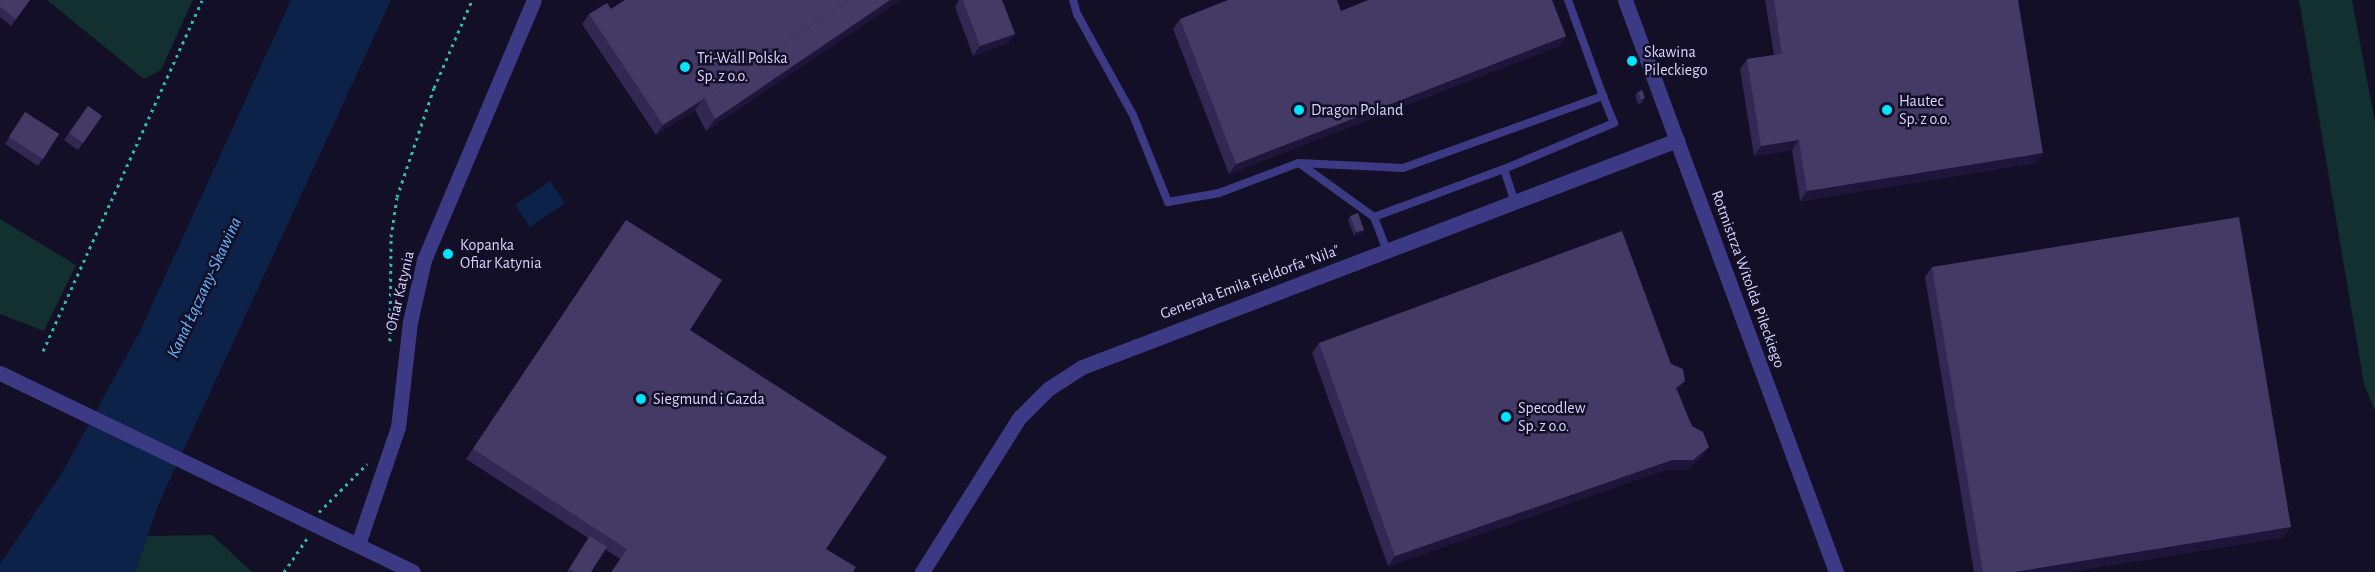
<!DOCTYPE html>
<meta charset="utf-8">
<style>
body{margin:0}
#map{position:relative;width:2375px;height:572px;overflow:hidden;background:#130f26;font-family:"Alegreya Sans",sans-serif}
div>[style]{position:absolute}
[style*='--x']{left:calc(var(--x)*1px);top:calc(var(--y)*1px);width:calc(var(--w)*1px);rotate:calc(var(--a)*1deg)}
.green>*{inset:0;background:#12302f}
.water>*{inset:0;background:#0c2248}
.path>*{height:3px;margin-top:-1.5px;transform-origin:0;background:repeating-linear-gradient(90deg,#2fb8b0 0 3px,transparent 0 7.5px)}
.lane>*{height:8px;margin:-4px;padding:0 4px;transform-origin:4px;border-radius:4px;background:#3d3a85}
.street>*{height:15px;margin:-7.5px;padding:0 7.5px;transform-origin:7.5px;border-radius:7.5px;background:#3d3a85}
.wall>*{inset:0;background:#312854}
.shaded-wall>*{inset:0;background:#1d163a}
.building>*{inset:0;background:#433a66}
.dots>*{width:16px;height:16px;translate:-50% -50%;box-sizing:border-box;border:3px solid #130f26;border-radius:50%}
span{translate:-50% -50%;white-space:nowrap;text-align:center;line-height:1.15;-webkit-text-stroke:5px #130f26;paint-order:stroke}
.poi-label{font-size:16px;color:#d9d4ff}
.left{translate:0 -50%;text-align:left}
.street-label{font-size:16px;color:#d9d4ff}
.water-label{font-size:18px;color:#62b6ff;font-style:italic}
</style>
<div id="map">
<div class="green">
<i style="clip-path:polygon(47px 0,193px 0,161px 70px,144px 79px)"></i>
<i style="clip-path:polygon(2299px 0,2352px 0,2375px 122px,2375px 411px,2364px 384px)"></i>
<i style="clip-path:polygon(0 219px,76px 265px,44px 331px,0 314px)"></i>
<i style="clip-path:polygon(212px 535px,252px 572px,135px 572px,147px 536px)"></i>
</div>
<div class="water">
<i style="clip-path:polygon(291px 0,391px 0,159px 503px,135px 572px,0 572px,0 564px,62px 473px,141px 329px)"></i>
<i style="clip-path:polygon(550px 181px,565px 203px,530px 227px,515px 205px)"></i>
</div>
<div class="path">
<i style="--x:390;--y:341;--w:104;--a:-89.4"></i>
<i style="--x:391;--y:237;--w:40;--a:-81.5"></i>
<i style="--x:397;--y:197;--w:115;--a:-71.3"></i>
<i style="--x:434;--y:88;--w:96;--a:-66.6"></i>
<i style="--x:43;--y:351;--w:385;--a:-65.6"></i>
<i style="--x:319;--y:512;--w:68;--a:-45"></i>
<i style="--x:284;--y:572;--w:42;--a:-55.6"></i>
</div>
<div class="lane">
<i style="--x:1073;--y:0;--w:15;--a:74"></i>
<i style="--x:1077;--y:14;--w:115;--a:61"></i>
<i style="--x:1133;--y:115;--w:94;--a:68.1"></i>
<i style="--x:1168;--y:202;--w:52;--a:-10"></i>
<i style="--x:1219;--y:193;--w:85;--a:-20.6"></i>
<i style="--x:1299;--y:163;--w:92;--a:35.8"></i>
<i style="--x:1374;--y:217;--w:36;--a:69"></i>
<i style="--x:1568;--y:0;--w:102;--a:70"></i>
<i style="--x:1299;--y:163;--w:104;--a:2.8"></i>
<i style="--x:1403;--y:168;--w:213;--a:-19.8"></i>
<i style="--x:1603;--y:96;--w:29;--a:68"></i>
<i style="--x:1614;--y:123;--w:119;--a:157.3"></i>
<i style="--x:1374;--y:217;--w:139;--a:-20.3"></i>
<i style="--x:1504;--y:169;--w:36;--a:72"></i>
</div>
<div class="street">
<i style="--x:1625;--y:0;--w:610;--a:69.75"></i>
<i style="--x:0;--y:373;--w:458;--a:25.7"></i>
<i style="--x:358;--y:544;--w:124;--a:-71.1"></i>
<i style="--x:398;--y:427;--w:106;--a:-83.5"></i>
<i style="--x:410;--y:322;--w:64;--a:-77.3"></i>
<i style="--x:424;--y:260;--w:282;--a:-67.1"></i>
<i style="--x:922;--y:572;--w:182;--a:-57.8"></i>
<i style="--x:1019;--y:418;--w:41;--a:-45"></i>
<i style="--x:1048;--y:389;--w:40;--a:-32.9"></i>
<i style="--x:1082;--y:367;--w:637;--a:-20.88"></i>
</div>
<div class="wall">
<i style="clip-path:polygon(0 0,30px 0,11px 26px,0 17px)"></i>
<i style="clip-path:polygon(625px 0,900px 0,706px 131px,695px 110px,656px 135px,582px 24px,589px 14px,611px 9px)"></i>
<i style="clip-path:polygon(959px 0,1002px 0,1015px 34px,1008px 43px,973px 56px,955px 7px)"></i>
<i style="clip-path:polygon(1765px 0,2018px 0,2036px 163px,1800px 201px,1792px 150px,1754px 156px,1740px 69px,1747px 59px,1774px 55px)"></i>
<i style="clip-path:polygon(1341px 11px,1566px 36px,1559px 46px,1229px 174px,1173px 29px,1180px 19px)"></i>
<i style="clip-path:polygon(1638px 92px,1643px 102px,1638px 104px,1635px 95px)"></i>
<i style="clip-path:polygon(88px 106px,102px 116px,78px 150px,64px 140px)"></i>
<i style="clip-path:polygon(25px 112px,59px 134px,38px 166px,5px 144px)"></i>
<i style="clip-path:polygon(1350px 216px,1364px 230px,1362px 233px,1354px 236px,1348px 220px)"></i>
<i style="clip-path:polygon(626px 220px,690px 330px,826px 549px,853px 572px,611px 572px,620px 559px,605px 549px,591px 572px,567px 572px,588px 538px,466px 459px)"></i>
<i style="clip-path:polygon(1932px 267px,2284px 537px,2068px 572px,1974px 572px,1925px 277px)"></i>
<i style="clip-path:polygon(1319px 343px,1678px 391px,1702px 457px,1686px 470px,1665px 470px,1388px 566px,1312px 353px)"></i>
</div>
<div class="shaded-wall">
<i style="clip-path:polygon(890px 0,900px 0,706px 131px,715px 119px)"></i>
<i style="clip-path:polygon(1015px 34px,1008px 43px,973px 56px,980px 46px)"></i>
<i style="clip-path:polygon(1566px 36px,1559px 46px,1229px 174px,1236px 164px)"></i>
<i style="clip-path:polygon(702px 100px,695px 110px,656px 135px,663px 125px)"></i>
<i style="clip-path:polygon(1799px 140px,1792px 150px,1754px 156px,1761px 146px)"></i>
<i style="clip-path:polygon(2043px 153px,2036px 163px,1800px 201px,1807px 191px)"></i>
<i style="clip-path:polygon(1364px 230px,1362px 233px,1354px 236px,1356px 232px)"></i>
<i style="clip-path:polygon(1685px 381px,1678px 391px,1669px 398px,1676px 388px)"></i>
<i style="clip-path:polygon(1709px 447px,1702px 457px,1686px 470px,1665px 470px,1388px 566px,1395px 556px)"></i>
<i style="clip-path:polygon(2291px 527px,2284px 537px,2068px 572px,2014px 572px)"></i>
</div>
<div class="building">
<i style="clip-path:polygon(0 0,30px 0,16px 19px,0 7px)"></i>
<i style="clip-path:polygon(625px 0,849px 0,704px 97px,702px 100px,663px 125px,589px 14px,607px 3px,611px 9px)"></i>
<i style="clip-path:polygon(849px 0,890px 0,715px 119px,704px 97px)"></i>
<i style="clip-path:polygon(963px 0,1002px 0,1015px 34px,980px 46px)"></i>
<i style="clip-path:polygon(1228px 0,1337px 0,1341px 11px,1368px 0,1552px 0,1566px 36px,1236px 164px,1180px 19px)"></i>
<i style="clip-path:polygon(1774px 0,2018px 0,2043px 153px,1807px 191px,1799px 140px,1761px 146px,1747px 59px,1782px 54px)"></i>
<i style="clip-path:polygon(1642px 90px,1645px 98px,1641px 100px,1638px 92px)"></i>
<i style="clip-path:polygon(88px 106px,102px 116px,83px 143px,69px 133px)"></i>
<i style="clip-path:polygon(25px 112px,59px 134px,43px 159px,9px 137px)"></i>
<i style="clip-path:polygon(1358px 213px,1364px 230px,1356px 232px,1350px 216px)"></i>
<i style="clip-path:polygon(2239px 217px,2291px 527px,2014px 572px,1983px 572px,1932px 267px)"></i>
<i style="clip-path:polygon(626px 220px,722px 280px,690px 330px,887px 457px,826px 549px,856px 567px,853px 572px,612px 572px,627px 549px,473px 449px)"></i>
<i style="clip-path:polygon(1622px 231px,1671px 364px,1683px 369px,1685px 381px,1676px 388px,1692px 426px,1703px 432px,1709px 447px,1693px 460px,1672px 460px,1395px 556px,1319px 343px)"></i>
<i style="clip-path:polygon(590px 536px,607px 547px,591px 572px,574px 572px,569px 569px)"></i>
</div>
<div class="dots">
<i style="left:1632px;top:61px;background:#00e5ff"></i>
<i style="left:685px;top:67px;background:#00e5ff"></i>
<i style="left:1299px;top:110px;background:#00e5ff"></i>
<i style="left:1887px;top:110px;background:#00e5ff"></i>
<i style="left:448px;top:254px;background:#00e5ff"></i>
<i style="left:641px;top:399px;background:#00e5ff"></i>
<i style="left:1506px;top:417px;background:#00e5ff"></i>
</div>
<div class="poi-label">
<span class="left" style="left:1644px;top:61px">Skawina<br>Pileckiego</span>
<span class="left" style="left:697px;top:67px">Tri-Wall Polska<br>Sp. z o.o.</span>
<span class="left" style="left:1899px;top:110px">Hautec<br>Sp. z o.o.</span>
<span class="left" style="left:1311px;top:110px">Dragon Poland</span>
<span class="left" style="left:460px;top:254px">Kopanka<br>Ofiar Katynia</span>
<span class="left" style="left:653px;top:399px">Siegmund i Gazda</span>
<span class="left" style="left:1518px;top:417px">Specodlew<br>Sp. z o.o.</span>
</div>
<div class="street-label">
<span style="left:1748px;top:279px;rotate:70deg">Rotmistrza Witolda Pileckiego</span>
<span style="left:1250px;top:282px;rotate:-20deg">Generała Emila Fieldorfa "Nila"</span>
<span style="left:400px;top:291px;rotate:-77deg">Ofiar Katynia</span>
</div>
<div class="water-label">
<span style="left:205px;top:288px;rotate:-65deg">Kanał Łączany-Skawina</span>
</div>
</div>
